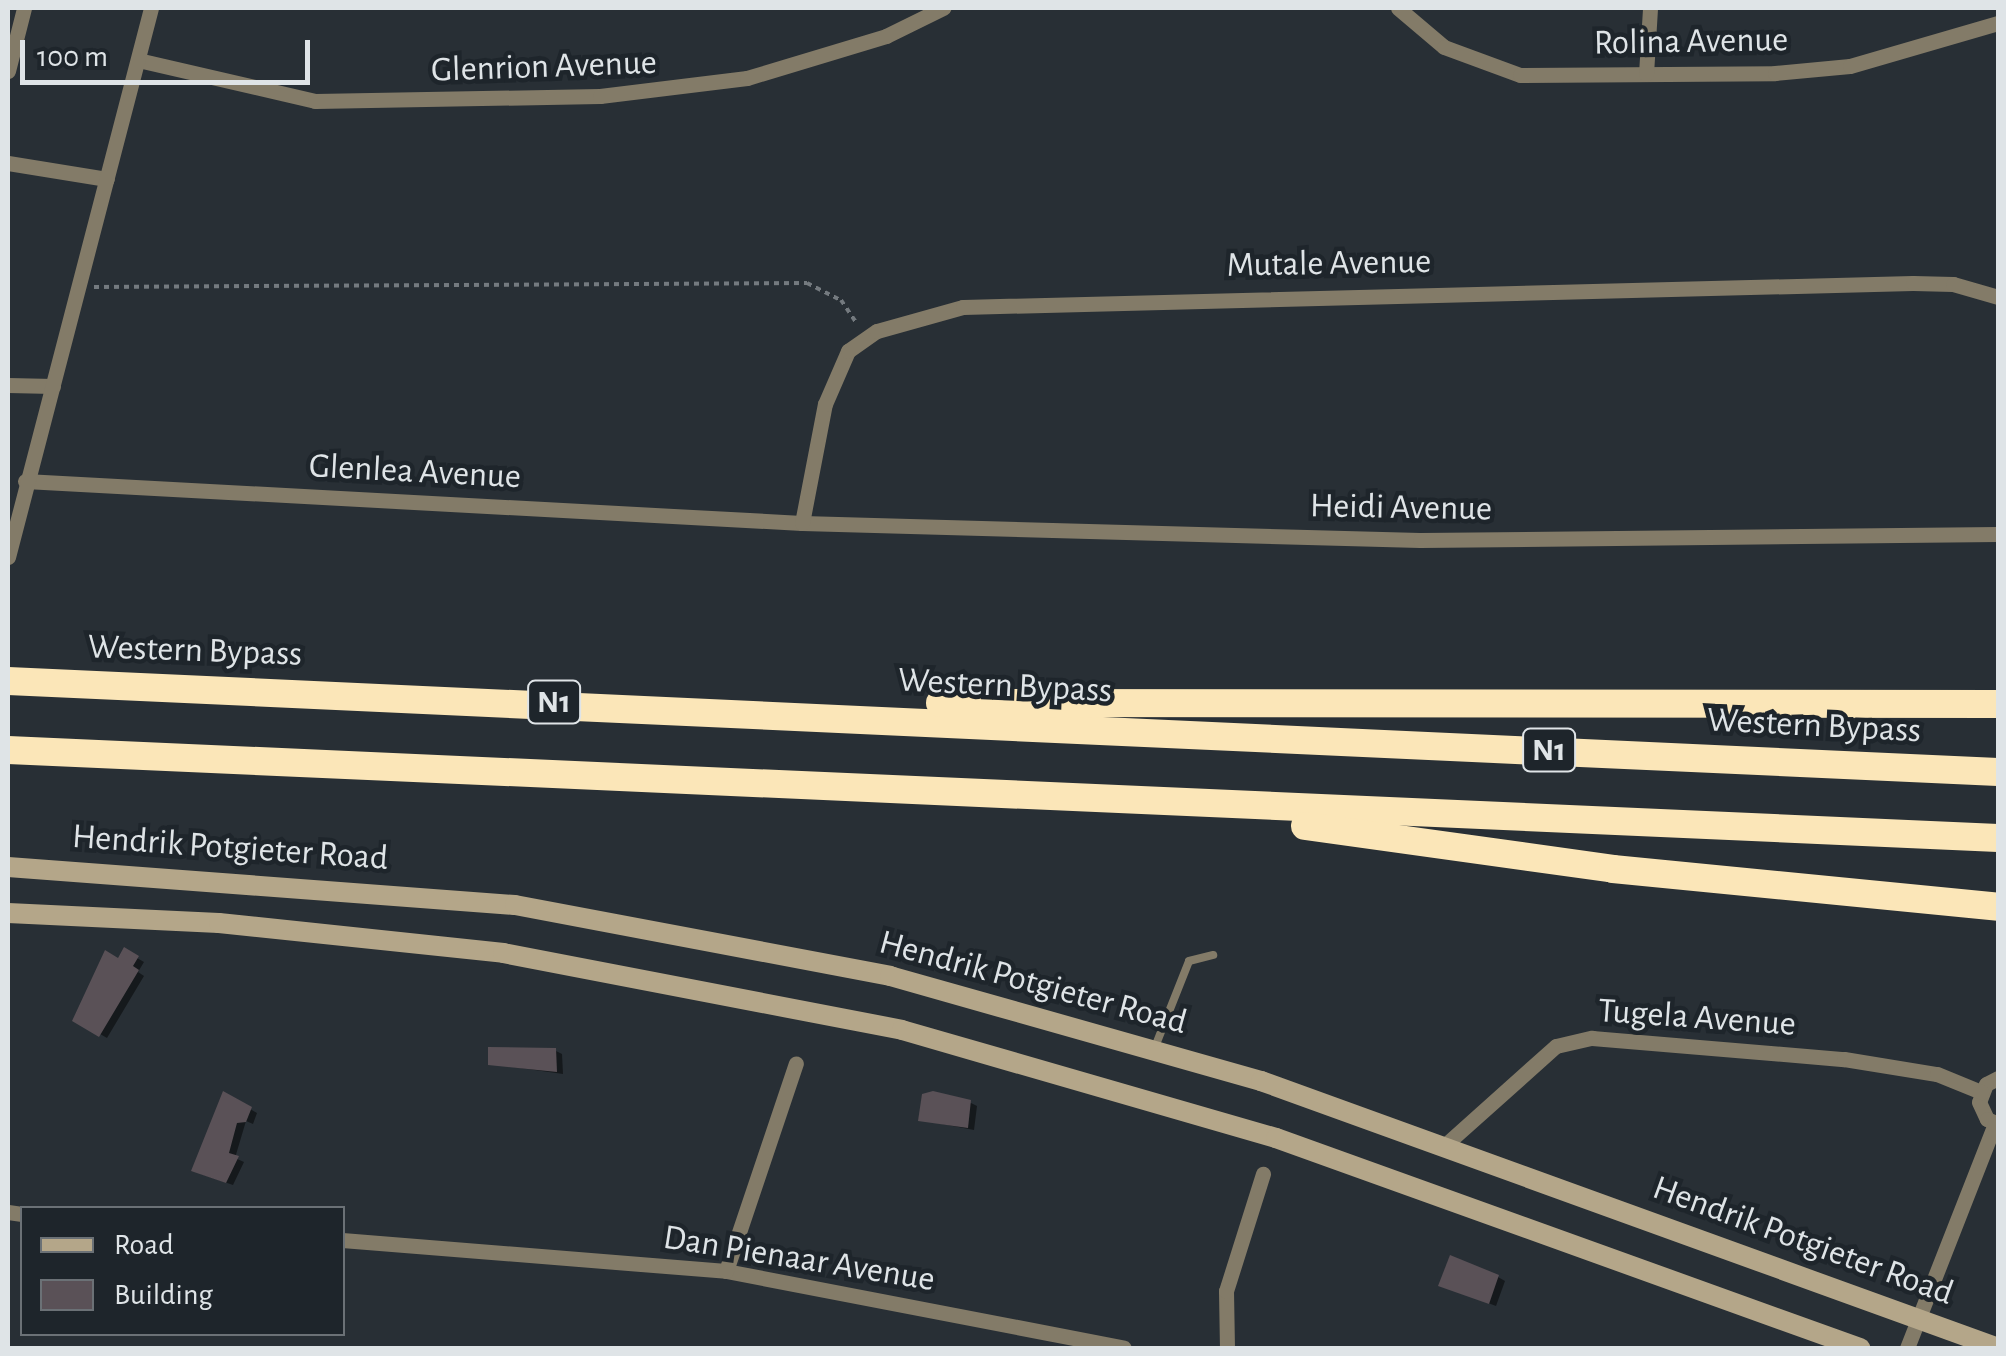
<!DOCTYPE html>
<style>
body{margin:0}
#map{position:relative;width:2006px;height:1356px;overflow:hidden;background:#282f35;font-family:"Alegreya Sans",sans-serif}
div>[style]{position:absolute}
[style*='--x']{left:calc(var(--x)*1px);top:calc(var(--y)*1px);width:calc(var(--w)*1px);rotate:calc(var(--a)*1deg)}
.shadow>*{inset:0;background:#0007}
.building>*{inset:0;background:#5a5157}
.path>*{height:4px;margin-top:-2px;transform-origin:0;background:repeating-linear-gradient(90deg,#747a7f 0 5px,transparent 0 10px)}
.lane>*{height:8px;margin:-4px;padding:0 4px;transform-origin:4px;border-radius:4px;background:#837b68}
.street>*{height:15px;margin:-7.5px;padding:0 7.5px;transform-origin:7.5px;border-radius:7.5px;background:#837b68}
.secondary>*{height:20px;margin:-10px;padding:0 10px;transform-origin:10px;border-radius:10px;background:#b4a689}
.highway>*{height:28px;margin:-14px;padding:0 14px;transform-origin:14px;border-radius:14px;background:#fbe6b8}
span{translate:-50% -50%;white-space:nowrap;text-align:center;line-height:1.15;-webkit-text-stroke:9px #1e252b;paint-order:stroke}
.shield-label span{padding:2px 8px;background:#1e252b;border:2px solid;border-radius:8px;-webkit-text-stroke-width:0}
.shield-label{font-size:32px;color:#dfe4e7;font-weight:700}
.street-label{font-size:35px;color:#dfe4e7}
.frame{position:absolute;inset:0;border:10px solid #dfe4e7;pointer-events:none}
.legend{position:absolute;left:20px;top:1206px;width:325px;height:130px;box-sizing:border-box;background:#1e252b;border:2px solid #6b7176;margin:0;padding:12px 18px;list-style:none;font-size:30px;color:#dfe4e7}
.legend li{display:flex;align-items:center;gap:20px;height:50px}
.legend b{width:50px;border:2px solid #6b7176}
.scale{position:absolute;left:20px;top:40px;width:290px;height:45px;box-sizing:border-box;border:5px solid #dfe4e7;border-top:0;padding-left:12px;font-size:30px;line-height:35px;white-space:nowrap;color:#dfe4e7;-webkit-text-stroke:8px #1e252b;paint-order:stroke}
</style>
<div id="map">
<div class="shadow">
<i style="clip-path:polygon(125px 951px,144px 962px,138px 972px,144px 976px,107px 1038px,76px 1020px,106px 954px,119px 961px)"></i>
<i style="clip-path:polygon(556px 1051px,562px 1054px,563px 1074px,491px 1064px)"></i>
<i style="clip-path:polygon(225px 1094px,257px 1113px,253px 1124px,246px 1121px,235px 1158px,244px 1162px,233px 1185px,201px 1174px)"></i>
<i style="clip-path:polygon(971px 1103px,977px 1106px,974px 1130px,921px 1120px)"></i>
<i style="clip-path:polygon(1498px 1277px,1505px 1281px,1496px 1306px,1448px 1288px)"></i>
</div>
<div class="building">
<i style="clip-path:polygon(124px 947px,139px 956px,133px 966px,139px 970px,99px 1037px,72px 1021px,105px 950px,118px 958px)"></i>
<i style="clip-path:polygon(488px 1047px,556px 1048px,557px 1072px,488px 1065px)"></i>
<i style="clip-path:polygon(223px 1091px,252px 1107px,246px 1122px,237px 1123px,229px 1153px,239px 1156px,226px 1183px,191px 1171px)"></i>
<i style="clip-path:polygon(933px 1091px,971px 1100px,968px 1128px,918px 1121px,922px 1094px)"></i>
<i style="clip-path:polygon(1450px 1255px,1499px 1275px,1489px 1304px,1438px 1286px)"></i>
</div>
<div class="path">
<i style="--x:94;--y:287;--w:713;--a:-0.32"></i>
<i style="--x:807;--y:283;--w:38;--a:27"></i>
<i style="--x:841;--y:300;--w:29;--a:56"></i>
</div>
<div class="lane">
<i style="--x:1155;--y:1047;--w:92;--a:-68.4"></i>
<i style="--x:1189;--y:961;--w:25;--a:-14"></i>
</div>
<div class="street">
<i style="--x:1398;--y:8;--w:60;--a:40.3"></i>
<i style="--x:1444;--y:47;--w:81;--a:20.2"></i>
<i style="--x:1520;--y:75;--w:255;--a:-0.4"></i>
<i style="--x:1775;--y:73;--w:75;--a:-5.3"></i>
<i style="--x:1850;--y:66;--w:154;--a:-16.2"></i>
<i style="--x:138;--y:60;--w:182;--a:13"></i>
<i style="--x:315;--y:101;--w:285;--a:-1"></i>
<i style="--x:600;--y:96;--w:148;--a:-7"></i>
<i style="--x:747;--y:78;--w:145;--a:-16.8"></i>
<i style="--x:886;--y:36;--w:64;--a:-26.2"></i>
<i style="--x:8;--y:71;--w:65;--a:-75.7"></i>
<i style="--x:1646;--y:74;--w:66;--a:-86.5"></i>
<i style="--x:8;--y:163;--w:100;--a:9.2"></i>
<i style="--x:8;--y:385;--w:45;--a:1.3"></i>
<i style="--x:25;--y:481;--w:778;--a:3.09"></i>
<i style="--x:802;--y:523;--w:618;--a:1.58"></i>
<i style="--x:1420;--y:540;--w:578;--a:-0.59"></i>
<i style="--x:802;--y:523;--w:121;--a:-79.1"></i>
<i style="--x:825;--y:404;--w:58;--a:-66.5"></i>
<i style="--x:848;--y:351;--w:35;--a:-35"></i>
<i style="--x:877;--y:331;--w:89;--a:-15.6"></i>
<i style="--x:963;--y:307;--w:950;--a:-1.45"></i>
<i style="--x:1913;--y:283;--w:40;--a:1.4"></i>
<i style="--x:1953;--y:284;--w:47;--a:16.1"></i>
<i style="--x:8;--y:557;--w:567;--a:-75.4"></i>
<i style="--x:1998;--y:1078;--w:13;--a:153"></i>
<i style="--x:1986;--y:1084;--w:19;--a:111"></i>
<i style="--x:1979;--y:1102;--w:19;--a:65"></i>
<i style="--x:1987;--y:1119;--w:12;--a:24"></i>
<i style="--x:1444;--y:1146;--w:150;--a:-41.8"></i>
<i style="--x:1556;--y:1046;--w:37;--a:-13"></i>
<i style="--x:1592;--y:1038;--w:253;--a:4.8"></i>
<i style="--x:1844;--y:1059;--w:94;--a:9.2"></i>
<i style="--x:1937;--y:1074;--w:48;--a:22.2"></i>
<i style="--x:8;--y:1212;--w:14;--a:8"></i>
<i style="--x:342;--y:1240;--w:385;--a:4.6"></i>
<i style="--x:726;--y:1271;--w:405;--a:10.9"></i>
<i style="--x:726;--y:1271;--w:219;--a:-71.4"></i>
<i style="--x:1227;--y:1348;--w:57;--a:-91"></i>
<i style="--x:1226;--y:1291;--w:123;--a:-72.5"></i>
<i style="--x:1907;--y:1348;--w:241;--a:-68.6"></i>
</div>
<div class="secondary">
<i style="--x:8;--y:867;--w:508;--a:4.29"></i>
<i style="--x:515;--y:905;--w:382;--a:10.7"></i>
<i style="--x:890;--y:976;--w:386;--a:15.8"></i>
<i style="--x:1261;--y:1081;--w:784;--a:19.91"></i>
<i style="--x:8;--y:913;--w:211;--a:2.7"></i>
<i style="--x:219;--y:923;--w:286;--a:6"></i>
<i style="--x:503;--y:953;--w:406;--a:10.9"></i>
<i style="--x:902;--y:1030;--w:389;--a:16.1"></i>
<i style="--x:1276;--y:1138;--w:621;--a:19.78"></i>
</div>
<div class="highway">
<i style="--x:8;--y:681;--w:1992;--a:2.62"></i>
<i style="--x:940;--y:703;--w:1058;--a:0.05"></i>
<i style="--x:8;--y:750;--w:1992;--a:2.53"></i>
<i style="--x:1305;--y:826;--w:311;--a:7.9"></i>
<i style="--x:1613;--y:869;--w:387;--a:5.6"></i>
</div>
<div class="shield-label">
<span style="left:554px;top:702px">N1</span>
<span style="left:1549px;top:750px">N1</span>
</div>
<div class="street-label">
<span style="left:1691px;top:42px;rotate:-1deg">Rolina Avenue</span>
<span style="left:544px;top:67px;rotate:-2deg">Glenrion Avenue</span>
<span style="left:1329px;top:264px;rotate:-1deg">Mutale Avenue</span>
<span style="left:415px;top:472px;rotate:3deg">Glenlea Avenue</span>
<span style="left:1401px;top:508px;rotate:1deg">Heidi Avenue</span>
<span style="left:195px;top:651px;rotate:2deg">Western Bypass</span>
<span style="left:1005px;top:686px;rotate:3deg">Western Bypass</span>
<span style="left:1814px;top:726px;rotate:3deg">Western Bypass</span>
<span style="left:230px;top:848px;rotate:4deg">Hendrik Potgieter Road</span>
<span style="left:1033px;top:983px;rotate:15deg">Hendrik Potgieter Road</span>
<span style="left:1697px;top:1018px;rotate:4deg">Tugela Avenue</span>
<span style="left:1803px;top:1241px;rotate:20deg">Hendrik Potgieter Road</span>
<span style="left:799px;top:1259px;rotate:9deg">Dan Pienaar Avenue</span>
</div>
<div class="frame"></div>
<ul class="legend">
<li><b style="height:12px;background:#b4a689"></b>Road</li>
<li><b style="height:28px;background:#5a5157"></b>Building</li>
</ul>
<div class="scale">100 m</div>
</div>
